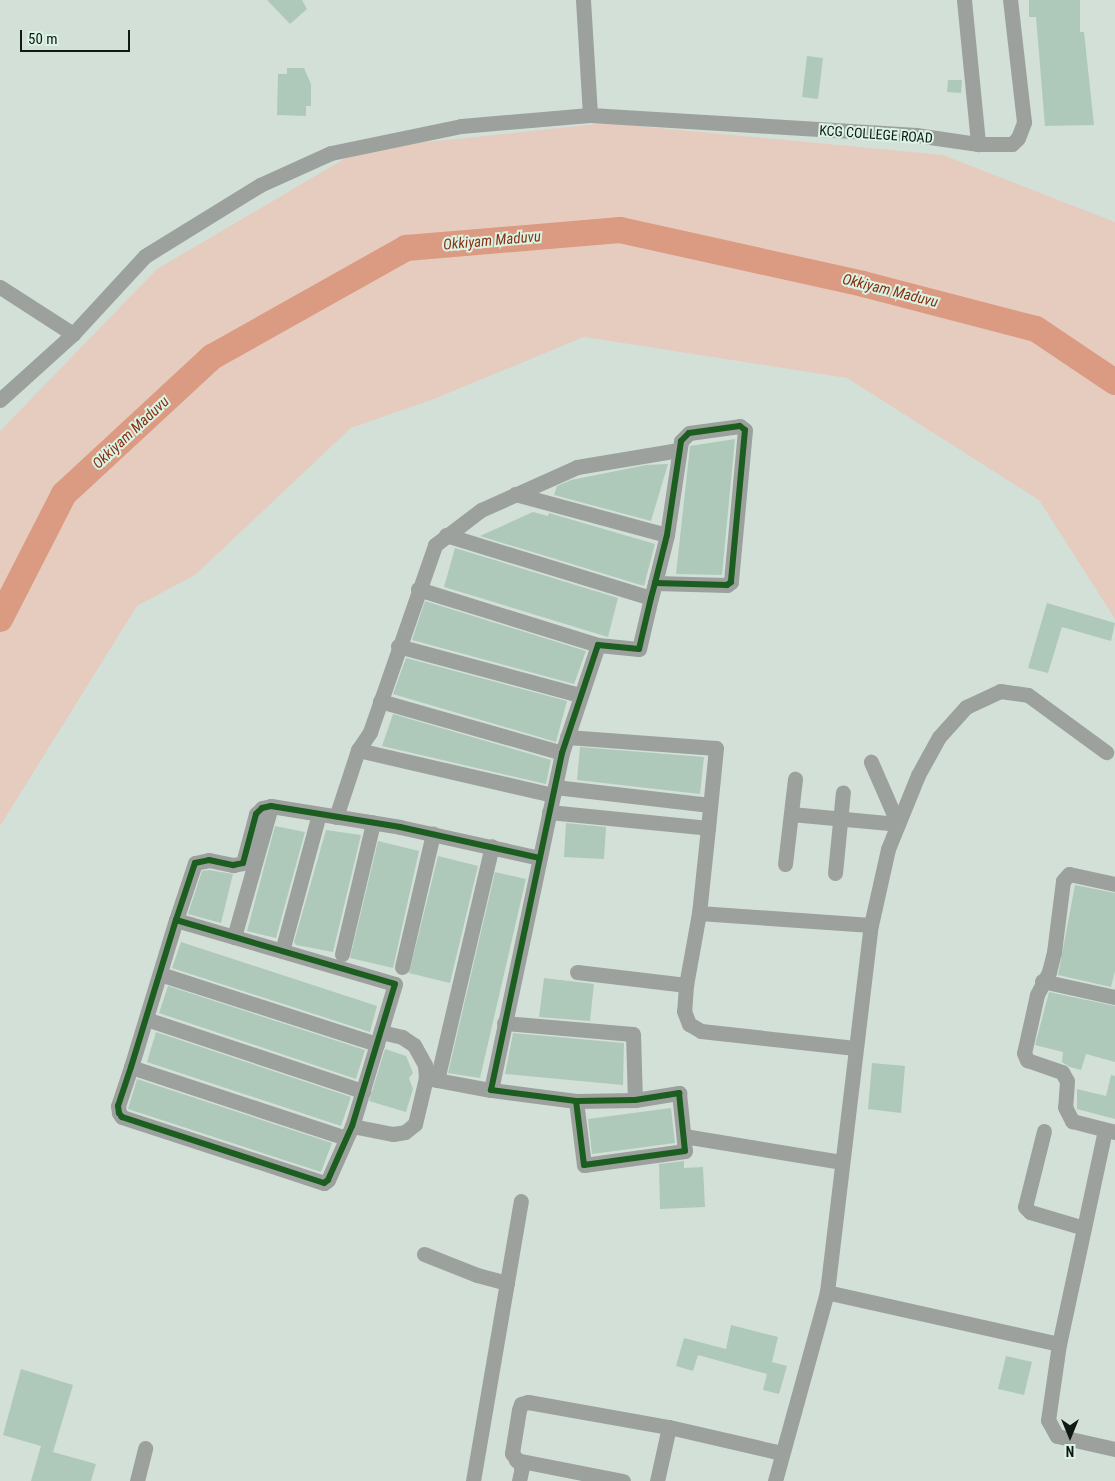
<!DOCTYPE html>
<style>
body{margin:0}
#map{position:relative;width:1115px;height:1481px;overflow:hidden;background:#d3e0d8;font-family:"Roboto Condensed",sans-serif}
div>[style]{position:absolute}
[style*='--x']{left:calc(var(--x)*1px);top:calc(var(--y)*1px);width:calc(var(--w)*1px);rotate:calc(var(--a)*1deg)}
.green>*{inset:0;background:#e6ccbe}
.river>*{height:26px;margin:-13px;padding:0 13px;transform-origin:13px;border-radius:13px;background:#db9a82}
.building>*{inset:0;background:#aec9ba}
.street>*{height:15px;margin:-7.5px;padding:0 7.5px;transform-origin:7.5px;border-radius:7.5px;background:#9ca19e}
.cycleway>*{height:6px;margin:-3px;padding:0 3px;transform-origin:3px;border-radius:3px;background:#1b5e20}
span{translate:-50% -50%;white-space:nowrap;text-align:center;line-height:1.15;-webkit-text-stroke:4px #daf3e4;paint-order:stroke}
.street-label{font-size:14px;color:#101914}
.water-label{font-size:15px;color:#8a3112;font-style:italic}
.north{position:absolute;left:1045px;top:1411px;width:50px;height:50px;-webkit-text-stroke:4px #daf3e4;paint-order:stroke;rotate:180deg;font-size:14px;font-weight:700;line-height:20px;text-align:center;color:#101914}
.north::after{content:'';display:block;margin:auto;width:18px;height:22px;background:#101914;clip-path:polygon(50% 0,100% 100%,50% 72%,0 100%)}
.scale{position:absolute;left:20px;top:30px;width:110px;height:22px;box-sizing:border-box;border:2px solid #101914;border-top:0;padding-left:6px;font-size:15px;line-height:18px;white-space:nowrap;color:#101914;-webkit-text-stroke:4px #daf3e4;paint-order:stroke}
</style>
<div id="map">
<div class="green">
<i style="clip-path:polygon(606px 123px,943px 155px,1115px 222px,1115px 619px,1039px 500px,847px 378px,584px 337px,434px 399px,351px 428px,195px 575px,137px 606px,0 826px,0 431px,157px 269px,361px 149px)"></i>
</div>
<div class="river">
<i style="--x:0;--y:619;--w:140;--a:-62.9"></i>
<i style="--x:64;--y:494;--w:202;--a:-42.8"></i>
<i style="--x:212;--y:357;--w:223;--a:-29.3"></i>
<i style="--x:406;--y:248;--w:215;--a:-4.8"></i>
<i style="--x:620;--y:230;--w:249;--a:12.5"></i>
<i style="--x:863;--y:284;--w:179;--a:14.6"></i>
<i style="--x:1036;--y:329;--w:95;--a:33.9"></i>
</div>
<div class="building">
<i style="clip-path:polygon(267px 0,302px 0,307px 9px,290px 24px)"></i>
<i style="clip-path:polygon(1029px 0,1080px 0,1080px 32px,1084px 32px,1094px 125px,1045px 126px,1036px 17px,1029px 17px)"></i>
<i style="clip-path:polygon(807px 56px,823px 58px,818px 99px,802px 97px)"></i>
<i style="clip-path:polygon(287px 68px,304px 68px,311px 84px,311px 106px,306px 106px,306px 116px,277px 115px,278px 74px,287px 74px)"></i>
<i style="clip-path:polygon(948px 80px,962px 80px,961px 93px,947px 92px)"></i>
<i style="clip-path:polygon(735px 439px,722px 575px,676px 574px,690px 446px)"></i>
<i style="clip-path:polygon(646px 465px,668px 464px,651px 521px,554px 495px,557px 486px,571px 480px)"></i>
<i style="clip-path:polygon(533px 512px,548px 516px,549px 513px,655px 544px,644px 586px,480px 536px)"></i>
<i style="clip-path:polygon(455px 548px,618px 598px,608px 637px,444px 587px)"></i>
<i style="clip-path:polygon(425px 601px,586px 651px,574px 684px,412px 640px)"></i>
<i style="clip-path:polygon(1047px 603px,1115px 623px,1111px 641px,1062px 627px,1048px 673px,1028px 668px)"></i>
<i style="clip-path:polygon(406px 658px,567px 701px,556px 742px,393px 694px)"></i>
<i style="clip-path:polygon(393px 714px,551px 760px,546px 784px,382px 746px)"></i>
<i style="clip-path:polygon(580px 747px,704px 757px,700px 794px,577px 780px)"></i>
<i style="clip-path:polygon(566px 823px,606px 827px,604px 859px,564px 857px)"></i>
<i style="clip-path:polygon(275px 826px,305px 832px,276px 938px,247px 931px)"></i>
<i style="clip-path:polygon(326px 830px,361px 835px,333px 952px,296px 945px,294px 942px)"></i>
<i style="clip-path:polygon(378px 841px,419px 851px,393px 968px,350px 958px)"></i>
<i style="clip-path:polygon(438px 856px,478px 866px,450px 983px,409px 973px)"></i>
<i style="clip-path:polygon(209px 870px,233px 874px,221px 923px,188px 914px,202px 871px)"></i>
<i style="clip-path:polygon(495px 872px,526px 879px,480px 1078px,448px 1073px)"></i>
<i style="clip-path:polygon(1075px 885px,1115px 893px,1115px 971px,1111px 987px,1058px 975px)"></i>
<i style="clip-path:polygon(181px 942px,377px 1006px,370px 1032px,172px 968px)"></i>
<i style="clip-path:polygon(544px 978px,594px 984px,590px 1021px,539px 1017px)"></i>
<i style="clip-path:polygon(168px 986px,365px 1050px,356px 1079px,159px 1013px)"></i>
<i style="clip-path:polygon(1049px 992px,1115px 1006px,1115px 1062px,1086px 1054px,1081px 1070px,1070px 1067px,1062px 1062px,1063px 1052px,1035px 1045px)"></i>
<i style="clip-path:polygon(156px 1032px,351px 1097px,341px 1126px,147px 1062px)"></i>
<i style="clip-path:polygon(513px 1033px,624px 1043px,623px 1085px,505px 1074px)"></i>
<i style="clip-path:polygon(385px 1049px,406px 1056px,413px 1073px,409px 1078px,413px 1089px,406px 1112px,369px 1101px)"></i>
<i style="clip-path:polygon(872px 1063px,905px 1066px,901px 1113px,868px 1109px)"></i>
<i style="clip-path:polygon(1111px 1075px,1115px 1076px,1115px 1119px,1077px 1109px,1077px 1089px,1106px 1096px)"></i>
<i style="clip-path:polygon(137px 1079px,332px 1143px,321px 1172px,128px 1109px)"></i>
<i style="clip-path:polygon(671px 1108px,675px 1143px,592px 1154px,588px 1119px)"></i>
<i style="clip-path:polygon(684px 1161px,684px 1168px,703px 1167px,705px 1207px,660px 1209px,659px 1164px)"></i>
<i style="clip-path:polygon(731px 1325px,778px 1337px,772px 1362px,787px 1366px,779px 1394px,763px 1390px,767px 1374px,698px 1355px,693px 1371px,676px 1366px,684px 1338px,726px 1349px)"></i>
<i style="clip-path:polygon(1006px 1356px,1032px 1362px,1024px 1395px,998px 1389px)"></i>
<i style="clip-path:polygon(21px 1369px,73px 1385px,53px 1452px,96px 1464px,91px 1481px,31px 1481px,41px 1446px,3px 1435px)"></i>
</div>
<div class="street">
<i style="--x:583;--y:0;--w:115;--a:86.5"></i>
<i style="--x:964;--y:0;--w:145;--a:84.4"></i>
<i style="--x:0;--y:287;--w:87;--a:32.8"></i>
<i style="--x:0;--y:400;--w:98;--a:-42.1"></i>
<i style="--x:73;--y:334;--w:106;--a:-47.3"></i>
<i style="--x:145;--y:256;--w:135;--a:-31.7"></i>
<i style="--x:260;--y:185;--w:78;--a:-24.3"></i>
<i style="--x:331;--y:153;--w:133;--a:-11.7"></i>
<i style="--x:461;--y:126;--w:129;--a:-4.9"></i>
<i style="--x:590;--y:115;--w:327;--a:3.5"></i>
<i style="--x:916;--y:135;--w:63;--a:8.3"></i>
<i style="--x:978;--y:144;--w:34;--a:0"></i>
<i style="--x:1012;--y:144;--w:8;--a:-45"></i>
<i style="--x:1018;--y:138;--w:17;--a:-69"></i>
<i style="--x:1024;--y:122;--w:123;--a:-96.5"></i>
<i style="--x:515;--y:494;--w:157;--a:15.1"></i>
<i style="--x:446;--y:535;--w:214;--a:17.1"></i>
<i style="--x:418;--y:589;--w:189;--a:17.3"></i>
<i style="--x:398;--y:646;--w:188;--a:15.1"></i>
<i style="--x:380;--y:701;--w:189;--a:15.9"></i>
<i style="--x:567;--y:737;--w:149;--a:4.2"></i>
<i style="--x:716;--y:748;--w:80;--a:95.7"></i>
<i style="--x:358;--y:750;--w:200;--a:13"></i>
<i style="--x:555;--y:787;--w:156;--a:6.6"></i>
<i style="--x:549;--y:812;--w:160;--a:5.7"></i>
<i style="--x:708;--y:828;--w:85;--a:96"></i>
<i style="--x:699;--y:913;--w:73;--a:100.2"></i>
<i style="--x:686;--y:985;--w:26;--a:94"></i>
<i style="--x:684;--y:1011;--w:14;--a:69"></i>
<i style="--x:689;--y:1024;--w:14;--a:30"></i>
<i style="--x:701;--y:1031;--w:155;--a:6.3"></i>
<i style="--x:791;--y:814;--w:107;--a:5.3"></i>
<i style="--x:898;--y:824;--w:68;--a:-113.5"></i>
<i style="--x:336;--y:817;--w:71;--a:-71.8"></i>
<i style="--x:358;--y:750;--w:22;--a:-56"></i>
<i style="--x:370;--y:732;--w:198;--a:-70.8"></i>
<i style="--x:435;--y:545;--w:58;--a:-37.3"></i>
<i style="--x:481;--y:510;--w:105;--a:-24.1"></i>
<i style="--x:577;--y:467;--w:103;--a:-9.5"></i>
<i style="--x:785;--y:864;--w:86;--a:-83.3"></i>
<i style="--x:835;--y:873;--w:81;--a:-84.4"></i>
<i style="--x:1115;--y:884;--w:47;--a:-167.7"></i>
<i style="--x:1069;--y:874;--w:9;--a:131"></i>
<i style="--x:1063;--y:881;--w:72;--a:97.2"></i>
<i style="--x:1054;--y:952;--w:21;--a:104"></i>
<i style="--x:1049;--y:972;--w:26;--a:118"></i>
<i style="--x:1037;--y:995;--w:59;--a:102.6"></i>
<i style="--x:1024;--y:1053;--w:8;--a:67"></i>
<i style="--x:1027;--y:1060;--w:37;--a:19"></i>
<i style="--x:1062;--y:1072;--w:10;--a:61"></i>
<i style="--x:1067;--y:1081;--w:26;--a:94"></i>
<i style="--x:1065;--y:1107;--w:16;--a:63"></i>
<i style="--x:1072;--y:1121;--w:44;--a:14.3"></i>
<i style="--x:699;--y:913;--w:172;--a:4"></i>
<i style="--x:176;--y:920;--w:228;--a:16.3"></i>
<i style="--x:395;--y:984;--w:148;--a:106.8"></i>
<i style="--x:352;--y:1126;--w:59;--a:114"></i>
<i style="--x:328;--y:1180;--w:5;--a:143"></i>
<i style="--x:324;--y:1183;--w:213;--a:-161.9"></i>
<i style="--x:122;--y:1117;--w:5;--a:-127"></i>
<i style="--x:119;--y:1113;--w:7;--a:-98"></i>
<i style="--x:118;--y:1106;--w:41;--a:-71.6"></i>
<i style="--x:131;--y:1067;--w:154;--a:-73"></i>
<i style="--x:176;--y:920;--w:60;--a:-71.6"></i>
<i style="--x:195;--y:863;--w:14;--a:-12"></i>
<i style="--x:209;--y:860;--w:25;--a:12"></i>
<i style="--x:233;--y:865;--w:10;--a:-11"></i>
<i style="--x:243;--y:863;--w:51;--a:-75.1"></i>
<i style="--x:256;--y:814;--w:8;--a:-45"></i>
<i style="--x:262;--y:808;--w:9;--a:-13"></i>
<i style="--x:271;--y:806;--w:131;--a:9.2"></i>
<i style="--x:400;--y:827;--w:143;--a:12.5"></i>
<i style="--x:234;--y:937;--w:136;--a:-74.2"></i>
<i style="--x:282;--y:951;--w:142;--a:-74.9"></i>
<i style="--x:342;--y:954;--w:135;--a:-76.7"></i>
<i style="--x:402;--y:967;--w:137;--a:-76.9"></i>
<i style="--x:577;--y:972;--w:110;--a:6.8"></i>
<i style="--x:160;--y:974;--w:228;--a:17.9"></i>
<i style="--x:1042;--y:981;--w:75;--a:12.4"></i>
<i style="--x:146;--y:1019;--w:229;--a:18.4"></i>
<i style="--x:504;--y:1023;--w:129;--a:4.9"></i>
<i style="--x:633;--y:1034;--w:66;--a:88.3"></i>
<i style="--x:381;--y:1032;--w:22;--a:13"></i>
<i style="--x:402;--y:1037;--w:14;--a:34"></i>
<i style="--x:414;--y:1045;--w:23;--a:61"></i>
<i style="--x:425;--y:1065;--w:13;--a:86"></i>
<i style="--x:131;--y:1067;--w:226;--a:18.3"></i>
<i style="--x:437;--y:1080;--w:240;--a:-76.8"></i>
<i style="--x:576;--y:1101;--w:59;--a:-1"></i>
<i style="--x:635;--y:1100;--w:45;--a:-9"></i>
<i style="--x:679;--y:1093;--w:58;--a:84.1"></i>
<i style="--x:685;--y:1151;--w:102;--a:172.1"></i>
<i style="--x:584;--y:1165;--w:64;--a:-97.1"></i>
<i style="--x:576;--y:1101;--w:86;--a:-172.6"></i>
<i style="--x:491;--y:1090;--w:344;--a:-78.1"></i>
<i style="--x:562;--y:753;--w:114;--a:-71.6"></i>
<i style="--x:598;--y:645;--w:41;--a:5.6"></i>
<i style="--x:639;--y:649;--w:52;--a:-76.8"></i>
<i style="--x:651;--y:598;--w:16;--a:-75"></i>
<i style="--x:655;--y:583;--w:49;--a:-76"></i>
<i style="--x:667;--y:535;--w:95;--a:-81.5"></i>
<i style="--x:681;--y:441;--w:11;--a:-45"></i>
<i style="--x:689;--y:433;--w:51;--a:-7.8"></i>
<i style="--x:740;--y:426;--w:6;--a:39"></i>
<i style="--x:745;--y:430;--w:153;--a:95.3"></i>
<i style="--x:731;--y:582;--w:5;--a:143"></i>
<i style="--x:727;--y:585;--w:72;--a:-178.4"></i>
<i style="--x:352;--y:1126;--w:42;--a:11"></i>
<i style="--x:393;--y:1134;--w:12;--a:-9"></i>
<i style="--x:405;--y:1132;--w:13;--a:-39"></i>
<i style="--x:415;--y:1124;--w:47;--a:-76.6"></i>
<i style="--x:426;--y:1078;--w:66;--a:10.5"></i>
<i style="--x:1105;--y:1130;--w:219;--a:102.1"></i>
<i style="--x:1059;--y:1344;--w:77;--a:98.2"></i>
<i style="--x:1048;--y:1420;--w:18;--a:61"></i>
<i style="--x:1057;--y:1436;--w:59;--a:12.6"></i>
<i style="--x:1044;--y:1131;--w:78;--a:104"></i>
<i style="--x:1025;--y:1207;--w:7;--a:45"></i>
<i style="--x:1030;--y:1212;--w:56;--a:16.5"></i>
<i style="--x:684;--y:1136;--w:159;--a:9.4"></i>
<i style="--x:424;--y:1254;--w:57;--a:21.6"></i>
<i style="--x:477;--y:1275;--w:31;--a:15"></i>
<i style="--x:1059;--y:1344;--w:238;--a:-167.4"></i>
<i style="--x:827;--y:1292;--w:370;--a:-83.2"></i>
<i style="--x:871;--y:925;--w:78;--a:-77.4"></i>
<i style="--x:888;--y:849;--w:80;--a:-67.9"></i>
<i style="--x:918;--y:775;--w:43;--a:-61.1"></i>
<i style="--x:939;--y:737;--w:40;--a:-48"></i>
<i style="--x:966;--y:707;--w:38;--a:-25"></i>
<i style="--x:1000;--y:691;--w:28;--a:8"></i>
<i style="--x:1028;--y:695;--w:97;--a:36.2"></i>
<i style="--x:516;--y:1460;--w:109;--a:11.1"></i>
<i style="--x:137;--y:1481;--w:34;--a:-76"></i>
<i style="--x:473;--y:1481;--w:284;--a:-80.3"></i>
<i style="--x:519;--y:1481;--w:14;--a:-78"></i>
<i style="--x:522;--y:1467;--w:17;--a:-126"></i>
<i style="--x:512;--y:1453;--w:44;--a:-80.8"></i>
<i style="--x:519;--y:1410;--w:6;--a:-72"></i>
<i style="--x:521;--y:1404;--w:7;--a:-16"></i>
<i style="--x:528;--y:1402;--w:143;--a:10.1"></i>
<i style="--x:669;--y:1427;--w:116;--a:13"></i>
<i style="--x:657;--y:1481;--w:55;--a:-77.5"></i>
<i style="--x:775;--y:1481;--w:196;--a:-74.6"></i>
</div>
<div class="cycleway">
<i style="--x:176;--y:920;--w:228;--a:16.3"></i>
<i style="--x:395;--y:984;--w:148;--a:106.8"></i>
<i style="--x:352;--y:1126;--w:59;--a:114"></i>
<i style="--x:328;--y:1180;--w:5;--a:143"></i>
<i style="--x:324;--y:1183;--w:213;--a:-161.9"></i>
<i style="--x:122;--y:1117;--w:5;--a:-127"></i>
<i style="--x:119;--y:1113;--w:7;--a:-98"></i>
<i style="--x:118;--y:1106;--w:41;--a:-71.6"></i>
<i style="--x:131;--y:1067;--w:154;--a:-73"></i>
<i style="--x:176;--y:920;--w:60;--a:-71.6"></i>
<i style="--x:195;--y:863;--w:14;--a:-12"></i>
<i style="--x:209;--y:860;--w:25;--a:12"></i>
<i style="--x:233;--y:865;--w:10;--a:-11"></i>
<i style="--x:243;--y:863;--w:51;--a:-75.1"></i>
<i style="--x:256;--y:814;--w:8;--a:-45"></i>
<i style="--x:262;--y:808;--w:9;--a:-13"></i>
<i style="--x:271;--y:806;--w:131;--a:9.2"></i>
<i style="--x:400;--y:827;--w:143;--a:12.5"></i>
<i style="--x:576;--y:1101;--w:59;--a:-1"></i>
<i style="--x:635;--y:1100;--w:45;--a:-9"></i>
<i style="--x:679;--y:1093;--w:58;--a:84.1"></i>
<i style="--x:685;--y:1151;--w:102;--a:172.1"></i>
<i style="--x:584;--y:1165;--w:64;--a:-97.1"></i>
<i style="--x:576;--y:1101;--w:86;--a:-172.6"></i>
<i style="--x:491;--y:1090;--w:344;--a:-78.1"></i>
<i style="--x:562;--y:753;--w:114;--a:-71.6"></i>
<i style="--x:598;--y:645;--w:41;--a:5.6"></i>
<i style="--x:639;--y:649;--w:52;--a:-76.8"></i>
<i style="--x:651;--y:598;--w:16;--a:-75"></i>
<i style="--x:655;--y:583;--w:49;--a:-76"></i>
<i style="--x:667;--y:535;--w:95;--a:-81.5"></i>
<i style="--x:681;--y:441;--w:11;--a:-45"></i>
<i style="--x:689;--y:433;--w:51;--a:-7.8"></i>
<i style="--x:740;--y:426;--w:6;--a:39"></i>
<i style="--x:745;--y:430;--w:153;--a:95.3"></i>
<i style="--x:731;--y:582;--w:5;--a:143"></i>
<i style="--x:727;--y:585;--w:72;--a:-178.4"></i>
</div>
<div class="street-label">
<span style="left:876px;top:134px;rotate:4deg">KCG COLLEGE ROAD</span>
</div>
<div class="water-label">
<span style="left:492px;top:241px;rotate:-5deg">Okkiyam Maduvu</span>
<span style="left:890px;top:291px;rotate:14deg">Okkiyam Maduvu</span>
<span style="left:131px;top:433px;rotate:-43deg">Okkiyam Maduvu</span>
</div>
<div class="north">N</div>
<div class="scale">50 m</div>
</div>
